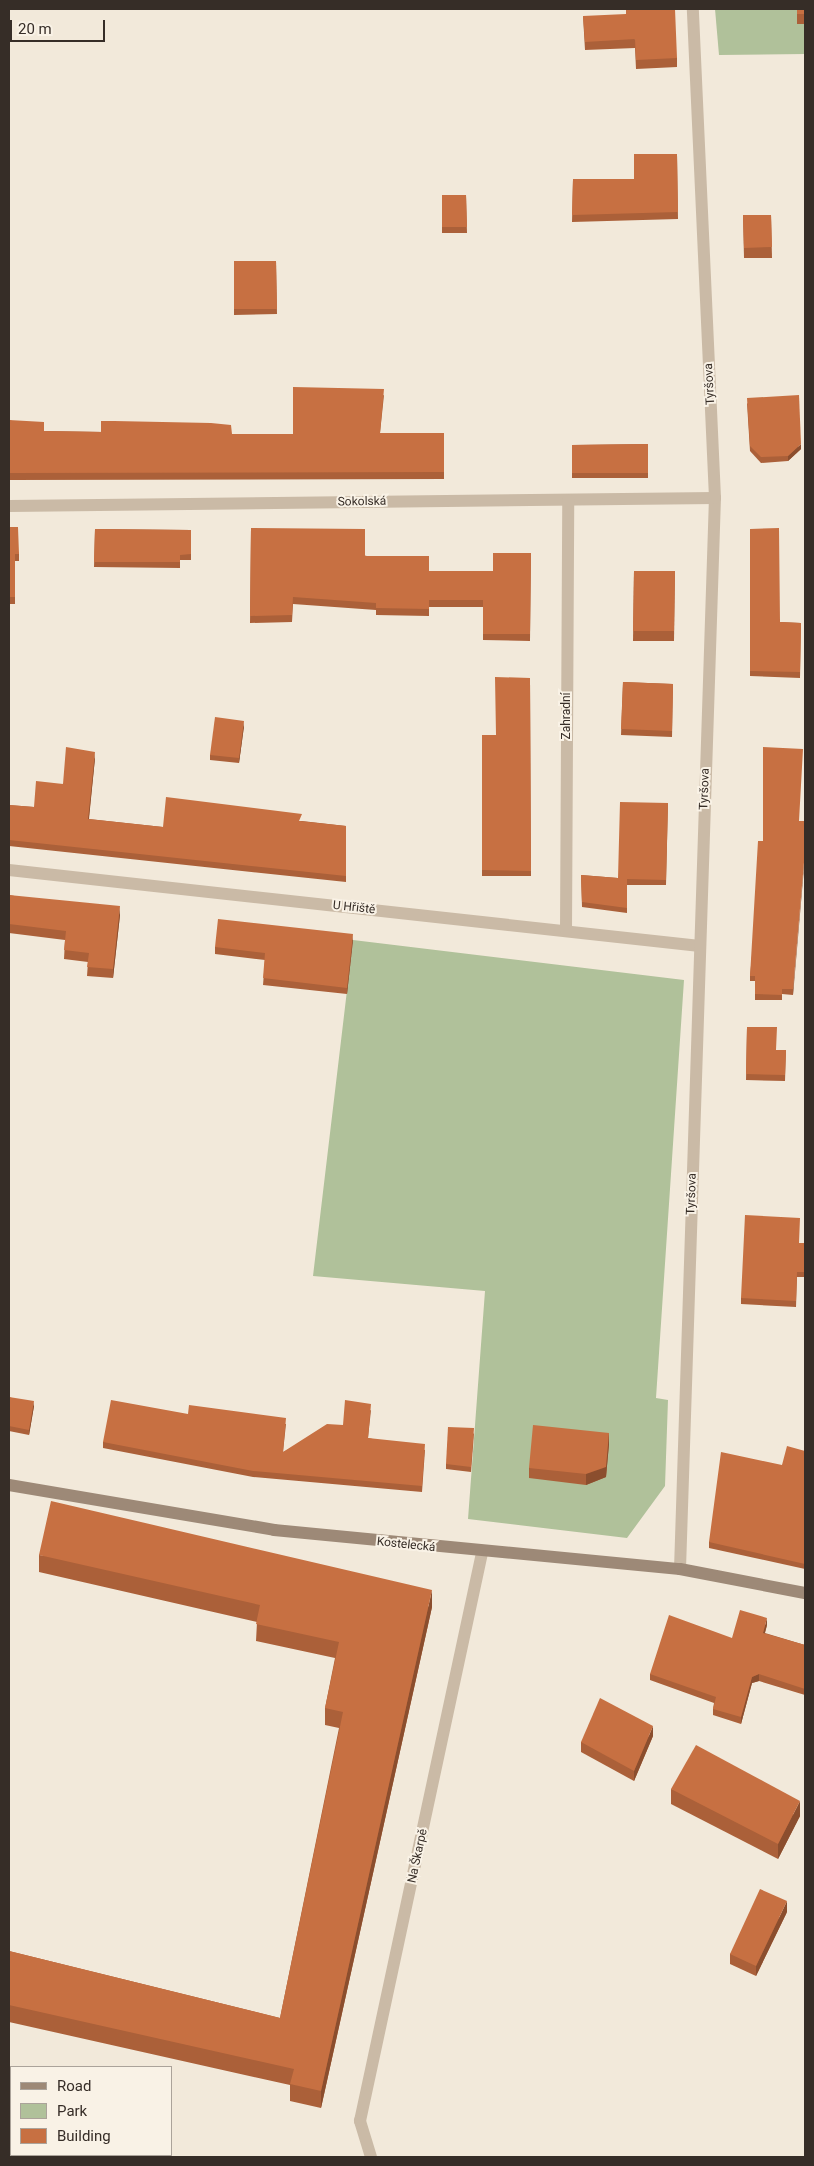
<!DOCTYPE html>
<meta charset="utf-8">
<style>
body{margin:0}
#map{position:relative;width:814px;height:2166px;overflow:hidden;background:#f2e9da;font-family:Roboto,sans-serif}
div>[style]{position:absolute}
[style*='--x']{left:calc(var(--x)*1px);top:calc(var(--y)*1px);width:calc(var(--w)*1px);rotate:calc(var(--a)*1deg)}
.green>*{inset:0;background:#b0c19a}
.minor>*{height:12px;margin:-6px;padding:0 6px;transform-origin:6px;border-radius:6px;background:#cabaa6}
.secondary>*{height:12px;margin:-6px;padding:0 6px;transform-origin:6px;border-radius:6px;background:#9d8977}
.wall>*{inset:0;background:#ab6039}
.shaded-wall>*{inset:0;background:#8b4e2e}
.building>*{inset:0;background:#c77042}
span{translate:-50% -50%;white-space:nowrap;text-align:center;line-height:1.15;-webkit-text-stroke:4px #f9f2e6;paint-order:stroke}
.street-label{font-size:12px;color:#362d27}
.frame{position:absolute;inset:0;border:10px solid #362d27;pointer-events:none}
.legend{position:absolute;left:10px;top:2066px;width:162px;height:90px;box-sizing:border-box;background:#f9f2e6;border:1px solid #aba39a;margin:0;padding:6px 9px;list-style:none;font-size:15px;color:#362d27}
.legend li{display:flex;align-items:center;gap:10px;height:25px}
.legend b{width:25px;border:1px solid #aba39a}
.scale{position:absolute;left:10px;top:20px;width:95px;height:22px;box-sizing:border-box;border:2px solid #362d27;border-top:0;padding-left:6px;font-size:15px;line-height:18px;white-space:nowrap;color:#362d27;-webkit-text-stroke:4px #f9f2e6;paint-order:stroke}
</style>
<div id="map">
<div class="green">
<i style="clip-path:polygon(715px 9px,805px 9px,805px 54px,719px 55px)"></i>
<i style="clip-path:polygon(353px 940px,684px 980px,656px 1398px,668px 1400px,665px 1486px,627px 1538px,468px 1519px,485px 1291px,313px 1276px)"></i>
</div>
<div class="minor">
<i style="--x:9;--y:506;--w:706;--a:-0.65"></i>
<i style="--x:9;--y:870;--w:695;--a:6.28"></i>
<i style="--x:566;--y:931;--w:431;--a:-89.7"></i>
<i style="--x:680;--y:1569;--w:1072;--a:-88.13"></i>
<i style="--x:715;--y:498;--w:489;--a:-92.6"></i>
<i style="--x:371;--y:2157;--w:38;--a:-107"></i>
<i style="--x:360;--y:2121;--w:581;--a:-77.88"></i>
</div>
<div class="secondary">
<i style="--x:9;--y:1485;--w:269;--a:9.6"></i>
<i style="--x:274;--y:1530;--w:408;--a:5.5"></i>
<i style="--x:680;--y:1569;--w:127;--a:10.9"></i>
</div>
<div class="wall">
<i style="clip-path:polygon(797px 9px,805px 9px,805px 24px,797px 24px)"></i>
<i style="clip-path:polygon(583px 16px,677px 58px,677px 67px,636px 69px,635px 48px,585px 50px)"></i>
<i style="clip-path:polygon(677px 154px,678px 219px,572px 222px,573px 179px,634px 179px)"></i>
<i style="clip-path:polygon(442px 195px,466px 195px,467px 233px,442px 233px)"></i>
<i style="clip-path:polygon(743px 215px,771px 215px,772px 258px,744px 258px)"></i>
<i style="clip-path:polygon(234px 261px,276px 261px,277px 314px,234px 315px)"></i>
<i style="clip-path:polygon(384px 395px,380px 433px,444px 433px,444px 479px,9px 480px,9px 420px,44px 431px,232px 434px,293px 434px)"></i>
<i style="clip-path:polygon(747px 403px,801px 449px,788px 461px,761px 463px,750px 451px)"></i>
<i style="clip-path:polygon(648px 444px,648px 478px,572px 478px,572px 445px)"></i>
<i style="clip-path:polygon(9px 527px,19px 554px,19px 561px,15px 561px,15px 604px,9px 604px)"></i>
<i style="clip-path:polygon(251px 528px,429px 571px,493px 571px,531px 553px,530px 641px,483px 640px,483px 607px,429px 607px,429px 616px,376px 615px,376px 610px,293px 604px,292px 622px,250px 623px)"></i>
<i style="clip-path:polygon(95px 529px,191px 530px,191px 560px,180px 560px,180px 568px,94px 567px)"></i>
<i style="clip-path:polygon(750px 529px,780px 622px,801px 623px,800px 678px,750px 676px)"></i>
<i style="clip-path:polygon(634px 571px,675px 571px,674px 641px,633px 641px)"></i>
<i style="clip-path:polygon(530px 678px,531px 876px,482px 876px,482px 735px,496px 735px)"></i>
<i style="clip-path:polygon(623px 682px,673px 684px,672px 737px,621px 735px)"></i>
<i style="clip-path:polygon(244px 726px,239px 763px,210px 760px,210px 755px)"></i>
<i style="clip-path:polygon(95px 758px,89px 819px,163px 827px,302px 821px,346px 826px,346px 882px,9px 846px,9px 805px,34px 807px)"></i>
<i style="clip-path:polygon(668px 803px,666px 885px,627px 885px,627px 913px,582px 907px,581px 875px,618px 878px)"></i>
<i style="clip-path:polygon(799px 821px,793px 995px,782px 994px,782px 1000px,755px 1000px,755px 981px,750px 981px,750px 976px,763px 841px)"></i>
<i style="clip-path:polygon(9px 895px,120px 915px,113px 978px,87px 976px,88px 962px,64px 959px,65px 940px,9px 933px)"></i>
<i style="clip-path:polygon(353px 940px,347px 994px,263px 985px,265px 960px,215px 954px,215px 947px)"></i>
<i style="clip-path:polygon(747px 1027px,776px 1050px,786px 1050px,785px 1081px,746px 1080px)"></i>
<i style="clip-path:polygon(799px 1243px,805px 1243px,805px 1277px,797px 1277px,796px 1307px,741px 1304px,741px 1298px)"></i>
<i style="clip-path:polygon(9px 1397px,34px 1406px,29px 1435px,9px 1431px)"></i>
<i style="clip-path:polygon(371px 1410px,368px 1438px,425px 1450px,422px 1492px,253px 1477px,103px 1448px,103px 1442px,188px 1414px,286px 1424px,283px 1452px,343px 1425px)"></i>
<i style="clip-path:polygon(474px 1433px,471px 1472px,446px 1469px,446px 1464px)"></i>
<i style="clip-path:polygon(609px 1444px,606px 1477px,586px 1485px,529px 1478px,529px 1468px)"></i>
<i style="clip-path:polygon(805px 1451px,805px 1569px,709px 1548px,709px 1542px,782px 1465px)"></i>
<i style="clip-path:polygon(39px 1555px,432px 1607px,321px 2108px,290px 2101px,290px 2085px,9px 2022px,9px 1951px,280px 2018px,339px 1728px,325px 1725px,325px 1708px,335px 1658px,256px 1641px,257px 1622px,39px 1572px)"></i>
<i style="clip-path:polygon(767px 1625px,765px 1633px,805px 1645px,805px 1695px,759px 1681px,752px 1683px,741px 1724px,713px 1715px,713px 1709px,714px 1703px,650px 1680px,650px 1674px)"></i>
<i style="clip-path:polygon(653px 1736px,634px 1781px,581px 1752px,581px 1742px)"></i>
<i style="clip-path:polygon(671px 1789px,800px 1816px,778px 1859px,671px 1804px)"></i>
<i style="clip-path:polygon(787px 1912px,756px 1976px,730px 1964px,730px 1954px)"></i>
</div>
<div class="shaded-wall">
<i style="clip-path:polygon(801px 444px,801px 449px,788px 461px,788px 456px)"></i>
<i style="clip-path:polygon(244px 721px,244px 726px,239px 763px,239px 758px)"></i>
<i style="clip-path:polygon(95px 752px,95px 758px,88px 826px,88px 819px)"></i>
<i style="clip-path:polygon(805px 851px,805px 856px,793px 995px,793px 989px)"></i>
<i style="clip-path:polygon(120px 906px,120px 915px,113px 978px,113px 969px)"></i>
<i style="clip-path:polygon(353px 934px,353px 940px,347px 994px,347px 988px)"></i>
<i style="clip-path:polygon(34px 1401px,34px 1406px,29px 1435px,29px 1430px)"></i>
<i style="clip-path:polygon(609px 1433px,609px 1444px,606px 1477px,586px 1485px,586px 1474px)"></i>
<i style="clip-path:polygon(432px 1590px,432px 1607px,321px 2108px,321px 2091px)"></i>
<i style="clip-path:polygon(767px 1618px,767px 1625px,763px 1639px,763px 1633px)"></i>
<i style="clip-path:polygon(759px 1674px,759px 1681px,752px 1683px,741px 1724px,741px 1717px,752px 1677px)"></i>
<i style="clip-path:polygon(653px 1726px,653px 1736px,634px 1781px,634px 1771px)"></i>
<i style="clip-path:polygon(800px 1801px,800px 1816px,778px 1859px,778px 1844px)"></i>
<i style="clip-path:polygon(787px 1901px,787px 1912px,756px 1976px,756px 1966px)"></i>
</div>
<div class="building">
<i style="clip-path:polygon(626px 9px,675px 9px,677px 58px,636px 60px,635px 39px,585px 42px,583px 16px,626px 14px)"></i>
<i style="clip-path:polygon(797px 9px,805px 9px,805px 14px,797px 14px)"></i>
<i style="clip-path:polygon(634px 154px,677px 154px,678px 212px,572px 215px,573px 179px,634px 179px)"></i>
<i style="clip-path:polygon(442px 195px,466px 195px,467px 227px,442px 227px)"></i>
<i style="clip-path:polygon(743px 215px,771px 215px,772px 247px,744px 248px)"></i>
<i style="clip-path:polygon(234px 261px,276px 261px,277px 309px,234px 309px)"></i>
<i style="clip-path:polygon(293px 387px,384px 389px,380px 433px,444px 433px,444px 472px,9px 473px,9px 420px,44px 422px,44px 431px,101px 432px,101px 421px,114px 421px,211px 423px,231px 425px,232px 434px,293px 434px)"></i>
<i style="clip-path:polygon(799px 395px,801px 444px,788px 456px,761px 457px,750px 446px,747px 398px)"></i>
<i style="clip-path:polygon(648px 444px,648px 473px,572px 473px,572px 445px)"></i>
<i style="clip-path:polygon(9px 527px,18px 527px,19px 554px,15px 554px,15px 597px,9px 597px)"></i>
<i style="clip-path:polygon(251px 528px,365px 529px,365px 556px,429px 556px,429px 571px,493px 571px,493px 553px,531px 553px,530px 634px,483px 634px,483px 600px,429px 600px,429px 609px,376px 608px,376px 603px,293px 597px,292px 615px,250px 616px)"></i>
<i style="clip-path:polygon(779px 528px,780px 622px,801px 623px,800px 672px,750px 671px,750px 529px)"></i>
<i style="clip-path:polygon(95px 529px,191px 530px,191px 554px,180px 555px,180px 562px,94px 562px)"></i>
<i style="clip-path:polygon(634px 571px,675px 571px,674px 631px,633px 631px)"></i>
<i style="clip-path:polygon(495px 677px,530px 678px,531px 871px,482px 870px,482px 735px,496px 735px)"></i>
<i style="clip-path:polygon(623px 682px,673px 684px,672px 731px,621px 729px)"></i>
<i style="clip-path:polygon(215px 717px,244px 721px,239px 758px,210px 755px)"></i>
<i style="clip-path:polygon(66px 747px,95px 752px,88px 819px,163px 827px,166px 797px,302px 814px,299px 821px,346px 826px,346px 876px,9px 840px,9px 805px,34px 807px,36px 781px,63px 784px)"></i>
<i style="clip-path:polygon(763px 747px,803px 749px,799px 821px,805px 821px,805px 851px,793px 989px,782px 989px,782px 995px,755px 994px,755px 976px,750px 976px,758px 841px,763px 841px)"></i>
<i style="clip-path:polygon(620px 802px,668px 803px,666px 880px,627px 879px,627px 908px,582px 902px,581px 875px,618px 878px)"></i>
<i style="clip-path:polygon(9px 895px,120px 906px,113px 969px,87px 967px,89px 953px,64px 950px,66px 931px,9px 924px)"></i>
<i style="clip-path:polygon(218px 919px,353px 934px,347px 988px,263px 978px,265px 953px,215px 947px)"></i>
<i style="clip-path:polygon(747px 1027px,777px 1027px,776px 1050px,786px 1050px,785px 1075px,746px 1074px)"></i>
<i style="clip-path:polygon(745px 1215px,800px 1218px,799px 1243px,805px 1243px,805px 1272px,797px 1272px,796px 1301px,741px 1298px)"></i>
<i style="clip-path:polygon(9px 1397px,34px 1401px,29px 1430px,9px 1426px)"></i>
<i style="clip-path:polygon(111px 1400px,188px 1414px,189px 1405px,286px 1418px,283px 1452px,327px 1424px,343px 1425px,345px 1400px,371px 1404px,368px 1438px,425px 1444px,422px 1486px,253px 1471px,103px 1442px)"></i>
<i style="clip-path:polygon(533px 1425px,609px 1433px,606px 1467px,586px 1474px,529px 1468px)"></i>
<i style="clip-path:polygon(448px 1427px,474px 1428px,471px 1467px,446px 1464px)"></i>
<i style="clip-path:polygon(787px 1446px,805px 1451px,805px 1564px,709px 1542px,721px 1452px,782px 1465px)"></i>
<i style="clip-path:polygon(51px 1501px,432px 1590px,321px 2091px,290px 2084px,294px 2069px,9px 2005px,9px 1951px,280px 2018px,343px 1712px,325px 1708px,339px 1642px,256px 1624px,260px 1605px,39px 1555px)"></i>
<i style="clip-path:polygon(740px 1610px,767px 1618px,763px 1633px,805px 1645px,805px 1689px,759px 1674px,752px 1677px,741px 1717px,713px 1709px,716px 1697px,650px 1674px,669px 1615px,732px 1638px)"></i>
<i style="clip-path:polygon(600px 1698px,653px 1726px,634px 1771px,581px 1742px)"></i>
<i style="clip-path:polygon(696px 1745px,800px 1801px,778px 1844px,671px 1789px)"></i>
<i style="clip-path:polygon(760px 1889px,787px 1901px,756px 1966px,730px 1954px)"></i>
</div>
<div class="street-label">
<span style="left:710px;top:384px;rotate:-93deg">Tyršova</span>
<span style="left:362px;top:502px;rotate:-1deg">Sokolská</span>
<span style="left:567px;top:716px;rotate:-90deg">Zahradní</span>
<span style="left:705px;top:789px;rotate:-88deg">Tyršova</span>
<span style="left:354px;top:908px;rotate:6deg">U Hřiště</span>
<span style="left:692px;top:1194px;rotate:-88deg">Tyršova</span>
<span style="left:406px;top:1545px;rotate:6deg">Kostelecká</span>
<span style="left:418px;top:1856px;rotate:-78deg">Na Škarpě</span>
</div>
<div class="frame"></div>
<ul class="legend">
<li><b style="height:6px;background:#9d8977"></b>Road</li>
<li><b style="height:14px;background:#b0c19a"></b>Park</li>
<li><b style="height:14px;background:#c77042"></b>Building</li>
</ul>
<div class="scale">20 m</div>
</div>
